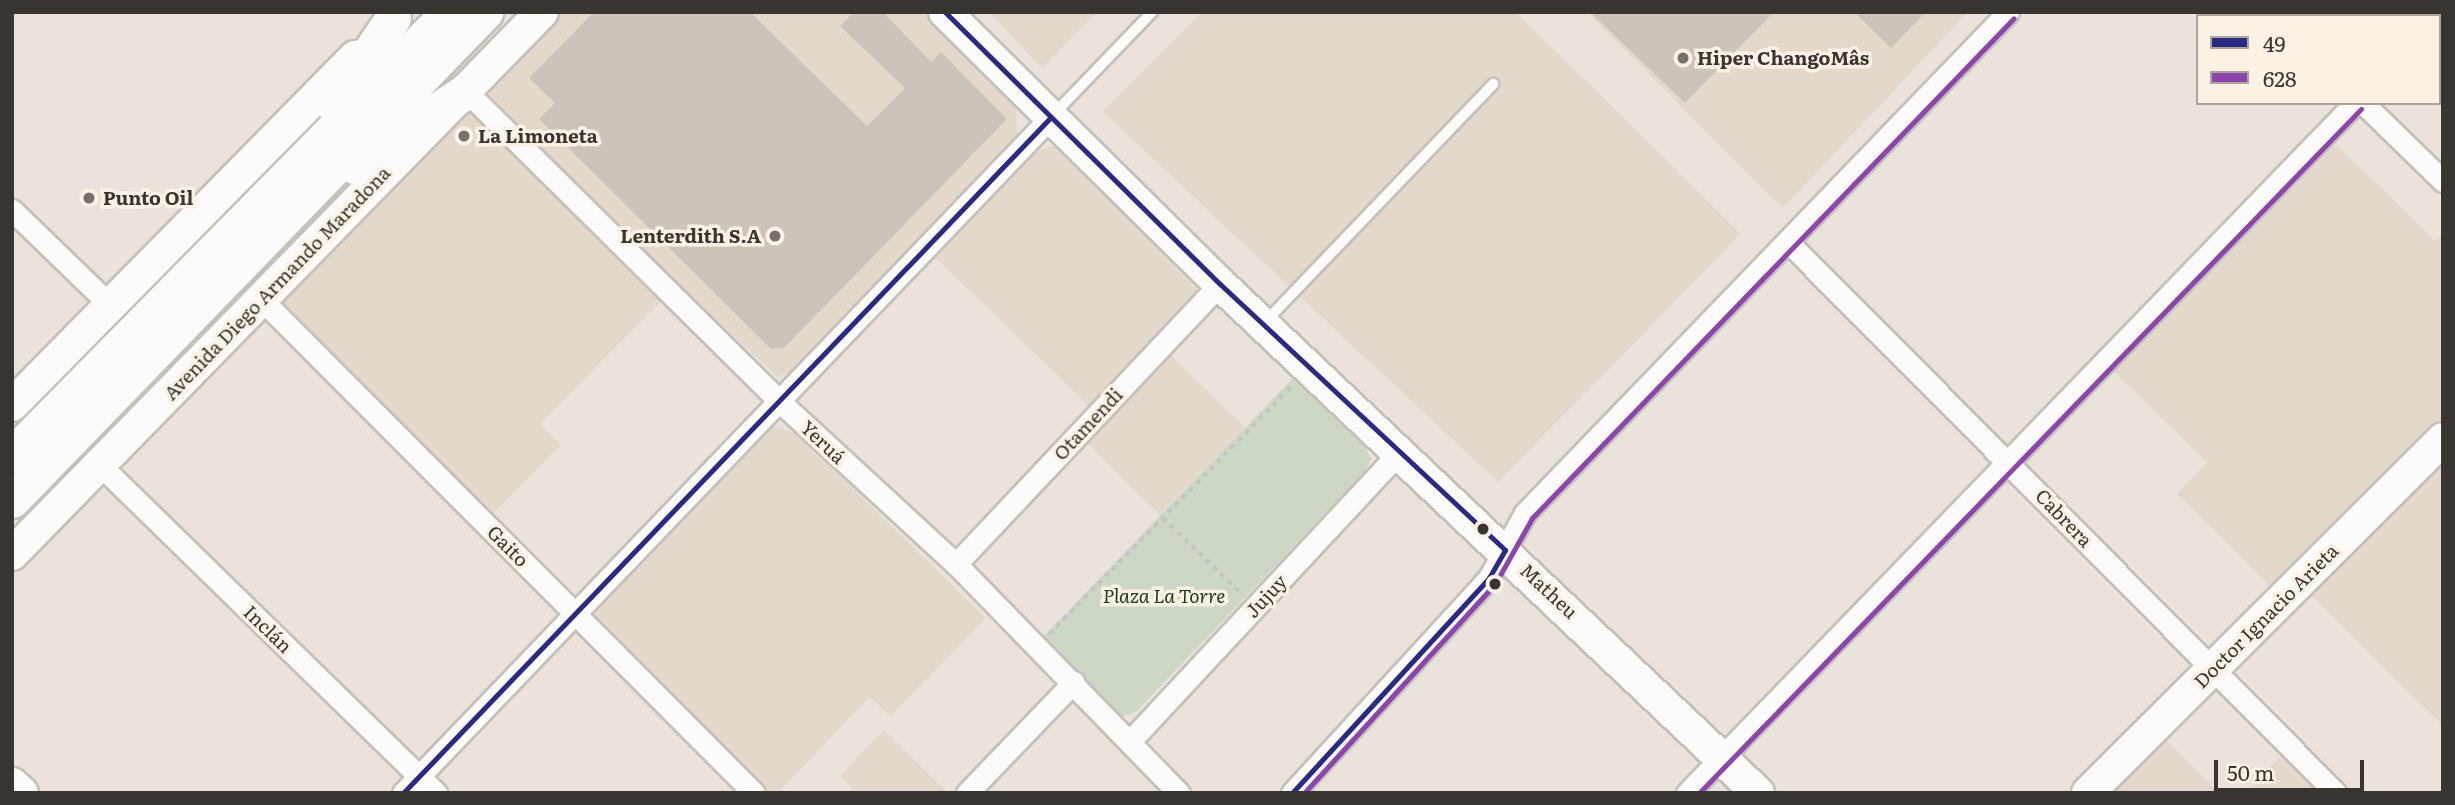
<!DOCTYPE html>
<meta charset="utf-8">
<style>
body{margin:0}
#map{position:relative;width:2455px;height:805px;overflow:hidden;background:#e9e3dc;font-family:Literata,serif}
div>[style]{position:absolute}
[style*='--x']{left:calc(var(--x)*1px);top:calc(var(--y)*1px);width:calc(var(--w)*1px);rotate:calc(var(--a)*1deg)}
.built>*{inset:0;background:#e3d9cb}
.green>*{inset:0;background:#cdd7c5}
.building>*{inset:0;background:#cbc4bb}
.path>*{height:3.5px;margin-top:-1.75px;transform-origin:0;background:repeating-linear-gradient(90deg,#c5c4c0 0 5px,transparent 0 10px)}
.roads{filter:drop-shadow(2px 0 #c4c0ba) drop-shadow(-2px 0 #c4c0ba) drop-shadow(0 2px #c4c0ba) drop-shadow(0 -2px #c4c0ba)}
.lane>*{height:10px;margin:-5px;padding:0 5px;transform-origin:5px;border-radius:5px;background:#fcfbfa}
.street>*{height:21px;margin:-10.5px;padding:0 10.5px;transform-origin:10.5px;border-radius:10.5px;background:#fcfbfa}
.secondary>*{height:32px;margin:-16px;padding:0 16px;transform-origin:16px;border-radius:16px;background:#fcfbfa}
.primary>*{height:35px;margin:-17.5px;padding:0 17.5px;transform-origin:17.5px;border-radius:17.5px;background:#fcfbfa}
.bus-1>*{height:5px;margin:-2.5px;padding:0 2.5px;transform-origin:2.5px;border-radius:2.5px;background:#292a83}
.bus-2>*{height:5px;margin:-2.5px;padding:0 2.5px;transform-origin:2.5px;border-radius:2.5px;background:#8e44ad}
.dots>*{width:19px;height:19px;translate:-50% -50%;box-sizing:border-box;border:4px solid #fbf1e4;border-radius:50%}
span{translate:-50% -50%;white-space:nowrap;text-align:center;line-height:1.15;-webkit-text-stroke:7px #fbf1e4;paint-order:stroke}
.poi-label{font-size:19px;color:#38342f;font-weight:700}
.left{translate:0 -50%;text-align:left}
.right{translate:-100% -50%;text-align:right}
.street-label{font-size:19px;color:#38342f}
.park-label{font-size:19px;color:#1b4017;font-style:italic}
.frame{position:absolute;inset:0;border:14px solid #38342f;pointer-events:none}
.legend{position:absolute;left:2196px;top:14px;width:245px;height:91px;box-sizing:border-box;background:#fbf1e4;border:2px solid #ada59c;margin:0;padding:9px 12px;list-style:none;font-size:21px;color:#38342f}
.legend li{display:flex;align-items:center;gap:14px;height:35px}
.legend b{width:35px;border:2px solid #ada59c}
.scale{position:absolute;left:2214px;top:760px;width:150px;height:32px;box-sizing:border-box;border:4px solid #38342f;border-top:0;padding-left:9px;font-size:21px;line-height:24px;white-space:nowrap;color:#38342f;-webkit-text-stroke:5px #fbf1e4;paint-order:stroke}
</style>
<div id="map">
<div class="built">
<i style="clip-path:polygon(562px 12px,922px 12px,1016px 103px,1017px 137px,789px 373px,777px 377px,494px 109px,488px 92px,496px 78px)"></i>
<i style="clip-path:polygon(989px 12px,1097px 12px,1042px 68px)"></i>
<i style="clip-path:polygon(1203px 12px,1516px 12px,1741px 234px,1498px 482px,1103px 112px)"></i>
<i style="clip-path:polygon(1587px 12px,1968px 12px,1783px 208px)"></i>
<i style="clip-path:polygon(463px 113px,471px 113px,661px 301px,540px 424px,561px 445px,490px 517px,284px 312px,282px 302px,285px 291px)"></i>
<i style="clip-path:polygon(2336px 144px,2435px 241px,2443px 234px,2443px 423px,2277px 592px,2177px 494px,2207px 463px,2114px 371px)"></i>
<i style="clip-path:polygon(1059px 145px,1199px 292px,1092px 409px,935px 257px,1033px 152px)"></i>
<i style="clip-path:polygon(1171px 355px,1245px 428px,1160px 515px,1086px 442px)"></i>
<i style="clip-path:polygon(772px 426px,796px 433px,986px 618px,890px 717px,870px 697px,777px 793px,768px 793px,599px 627px,595px 611px)"></i>
<i style="clip-path:polygon(2434px 463px,2443px 471px,2443px 726px,2307px 591px)"></i>
<i style="clip-path:polygon(884px 730px,948px 793px,856px 793px,840px 776px)"></i>
<i style="clip-path:polygon(2164px 738px,2219px 793px,2110px 793px)"></i>
<i style="clip-path:polygon(2285px 752px,2324px 793px,2245px 793px)"></i>
</div>
<div class="green">
<i style="clip-path:polygon(1294px 377px,1365px 447px,1371px 459px,1365px 472px,1136px 712px,1120px 716px,1041px 639px)"></i>
</div>
<div class="building">
<i style="clip-path:polygon(594px 12px,750px 12px,867px 126px,905px 88px,840px 26px,854px 12px,883px 12px,931px 62px,941px 52px,1007px 119px,785px 347px,771px 349px,539px 119px,555px 103px,529px 78px)"></i>
<i style="clip-path:polygon(1590px 12px,1774px 12px,1685px 103px)"></i>
<i style="clip-path:polygon(1854px 12px,1926px 12px,1891px 48px)"></i>
</div>
<div class="path">
<i style="--x:1163;--y:518;--w:110;--a:43.9"></i>
<i style="--x:1049;--y:634;--w:346;--a:-45.6"></i>
</div>
<div class="roads">
<div class="lane">
<i style="--x:1053;--y:115;--w:143;--a:-46.1"></i>
<i style="--x:1265;--y:322;--w:330;--a:-46.2"></i>
</div>
<div class="street">
<i style="--x:2274;--y:12;--w:5;--a:53"></i>
<i style="--x:2439;--y:17;--w:6;--a:-45"></i>
<i style="--x:466;--y:91;--w:439;--a:44.7"></i>
<i style="--x:778;--y:400;--w:242;--a:42.7"></i>
<i style="--x:956;--y:564;--w:320;--a:45.8"></i>
<i style="--x:2363;--y:103;--w:112;--a:44.3"></i>
<i style="--x:12;--y:210;--w:135;--a:44.1"></i>
<i style="--x:1790;--y:244;--w:774;--a:45.16"></i>
<i style="--x:261;--y:299;--w:698;--a:45.06"></i>
<i style="--x:100;--y:465;--w:470;--a:44.3"></i>
<i style="--x:956;--y:564;--w:385;--a:-46.7"></i>
<i style="--x:1132;--y:739;--w:393;--a:-47"></i>
<i style="--x:403;--y:793;--w:936;--a:-46.21"></i>
<i style="--x:967;--y:793;--w:154;--a:-46.1"></i>
<i style="--x:1292;--y:793;--w:292;--a:-47.5"></i>
<i style="--x:1489;--y:578;--w:74;--a:-61"></i>
<i style="--x:1525;--y:513;--w:696;--a:-46.05"></i>
<i style="--x:1687;--y:793;--w:960;--a:-45.93"></i>
</div>
<div class="secondary">
<i style="--x:945;--y:12;--w:387;--a:44.7"></i>
<i style="--x:1220;--y:284;--w:741;--a:43.41"></i>
<i style="--x:12;--y:405;--w:489;--a:-45.4"></i>
<i style="--x:12;--y:554;--w:758;--a:-45.64"></i>
<i style="--x:12;--y:784;--w:13;--a:42"></i>
<i style="--x:2088;--y:793;--w:501;--a:-44.92"></i>
</div>
<div class="primary">
<i style="--x:334;--y:105;--w:105;--a:-55.9"></i>
<i style="--x:354;--y:166;--w:135;--a:-33.8"></i>
<i style="--x:12;--y:455;--w:622;--a:-45.39"></i>
<i style="--x:12;--y:500;--w:680;--a:-45.89"></i>
</div>
</div>
<div class="bus-1">
<i style="--x:945;--y:12;--w:387;--a:44.7"></i>
<i style="--x:1220;--y:284;--w:390;--a:43"></i>
<i style="--x:1505;--y:550;--w:32;--a:120"></i>
<i style="--x:1489;--y:578;--w:292;--a:132.5"></i>
<i style="--x:403;--y:793;--w:936;--a:-46.21"></i>
</div>
<div class="bus-2">
<i style="--x:1304;--y:793;--w:283;--a:-47.6"></i>
<i style="--x:1495;--y:584;--w:76;--a:-60.7"></i>
<i style="--x:1532;--y:518;--w:694;--a:-46.05"></i>
<i style="--x:1699;--y:793;--w:952;--a:-45.94"></i>
</div>
<div class="dots">
<i style="left:1683px;top:58px;background:#76716c"></i>
<i style="left:464px;top:136px;background:#76716c"></i>
<i style="left:89px;top:198px;background:#76716c"></i>
<i style="left:775px;top:236px;background:#76716c"></i>
<i style="left:1483px;top:529px;background:#38342f"></i>
<i style="left:1495px;top:584px;background:#38342f"></i>
</div>
<div class="poi-label">
<span class="left" style="left:1697px;top:58px">Hiper ChangoMâs</span>
<span class="left" style="left:478px;top:136px">La Limoneta</span>
<span class="left" style="left:103px;top:198px">Punto Oil</span>
<span class="right" style="left:761px;top:236px">Lenterdith S.A</span>
</div>
<div class="street-label">
<span style="left:277px;top:283px;rotate:-46deg">Avenida Diego Armando Maradona</span>
<span style="left:1088px;top:424px;rotate:-47deg">Otamendi</span>
<span style="left:823px;top:442px;rotate:43deg">Yeruá</span>
<span style="left:2064px;top:518px;rotate:46deg">Cabrera</span>
<span style="left:508px;top:546px;rotate:45deg">Gaito</span>
<span style="left:1549px;top:591px;rotate:43deg">Matheu</span>
<span style="left:1266px;top:596px;rotate:-47deg">Jujuy</span>
<span style="left:2266px;top:616px;rotate:-45deg">Doctor Ignacio Arieta</span>
<span style="left:268px;top:629px;rotate:44deg">Inclán</span>
</div>
<div class="park-label">
<span style="left:1164px;top:596px">Plaza La Torre</span>
</div>
<div class="frame"></div>
<ul class="legend">
<li><b style="height:9px;background:#292a83"></b>49</li>
<li><b style="height:9px;background:#8e44ad"></b>628</li>
</ul>
<div class="scale">50 m</div>
</div>
